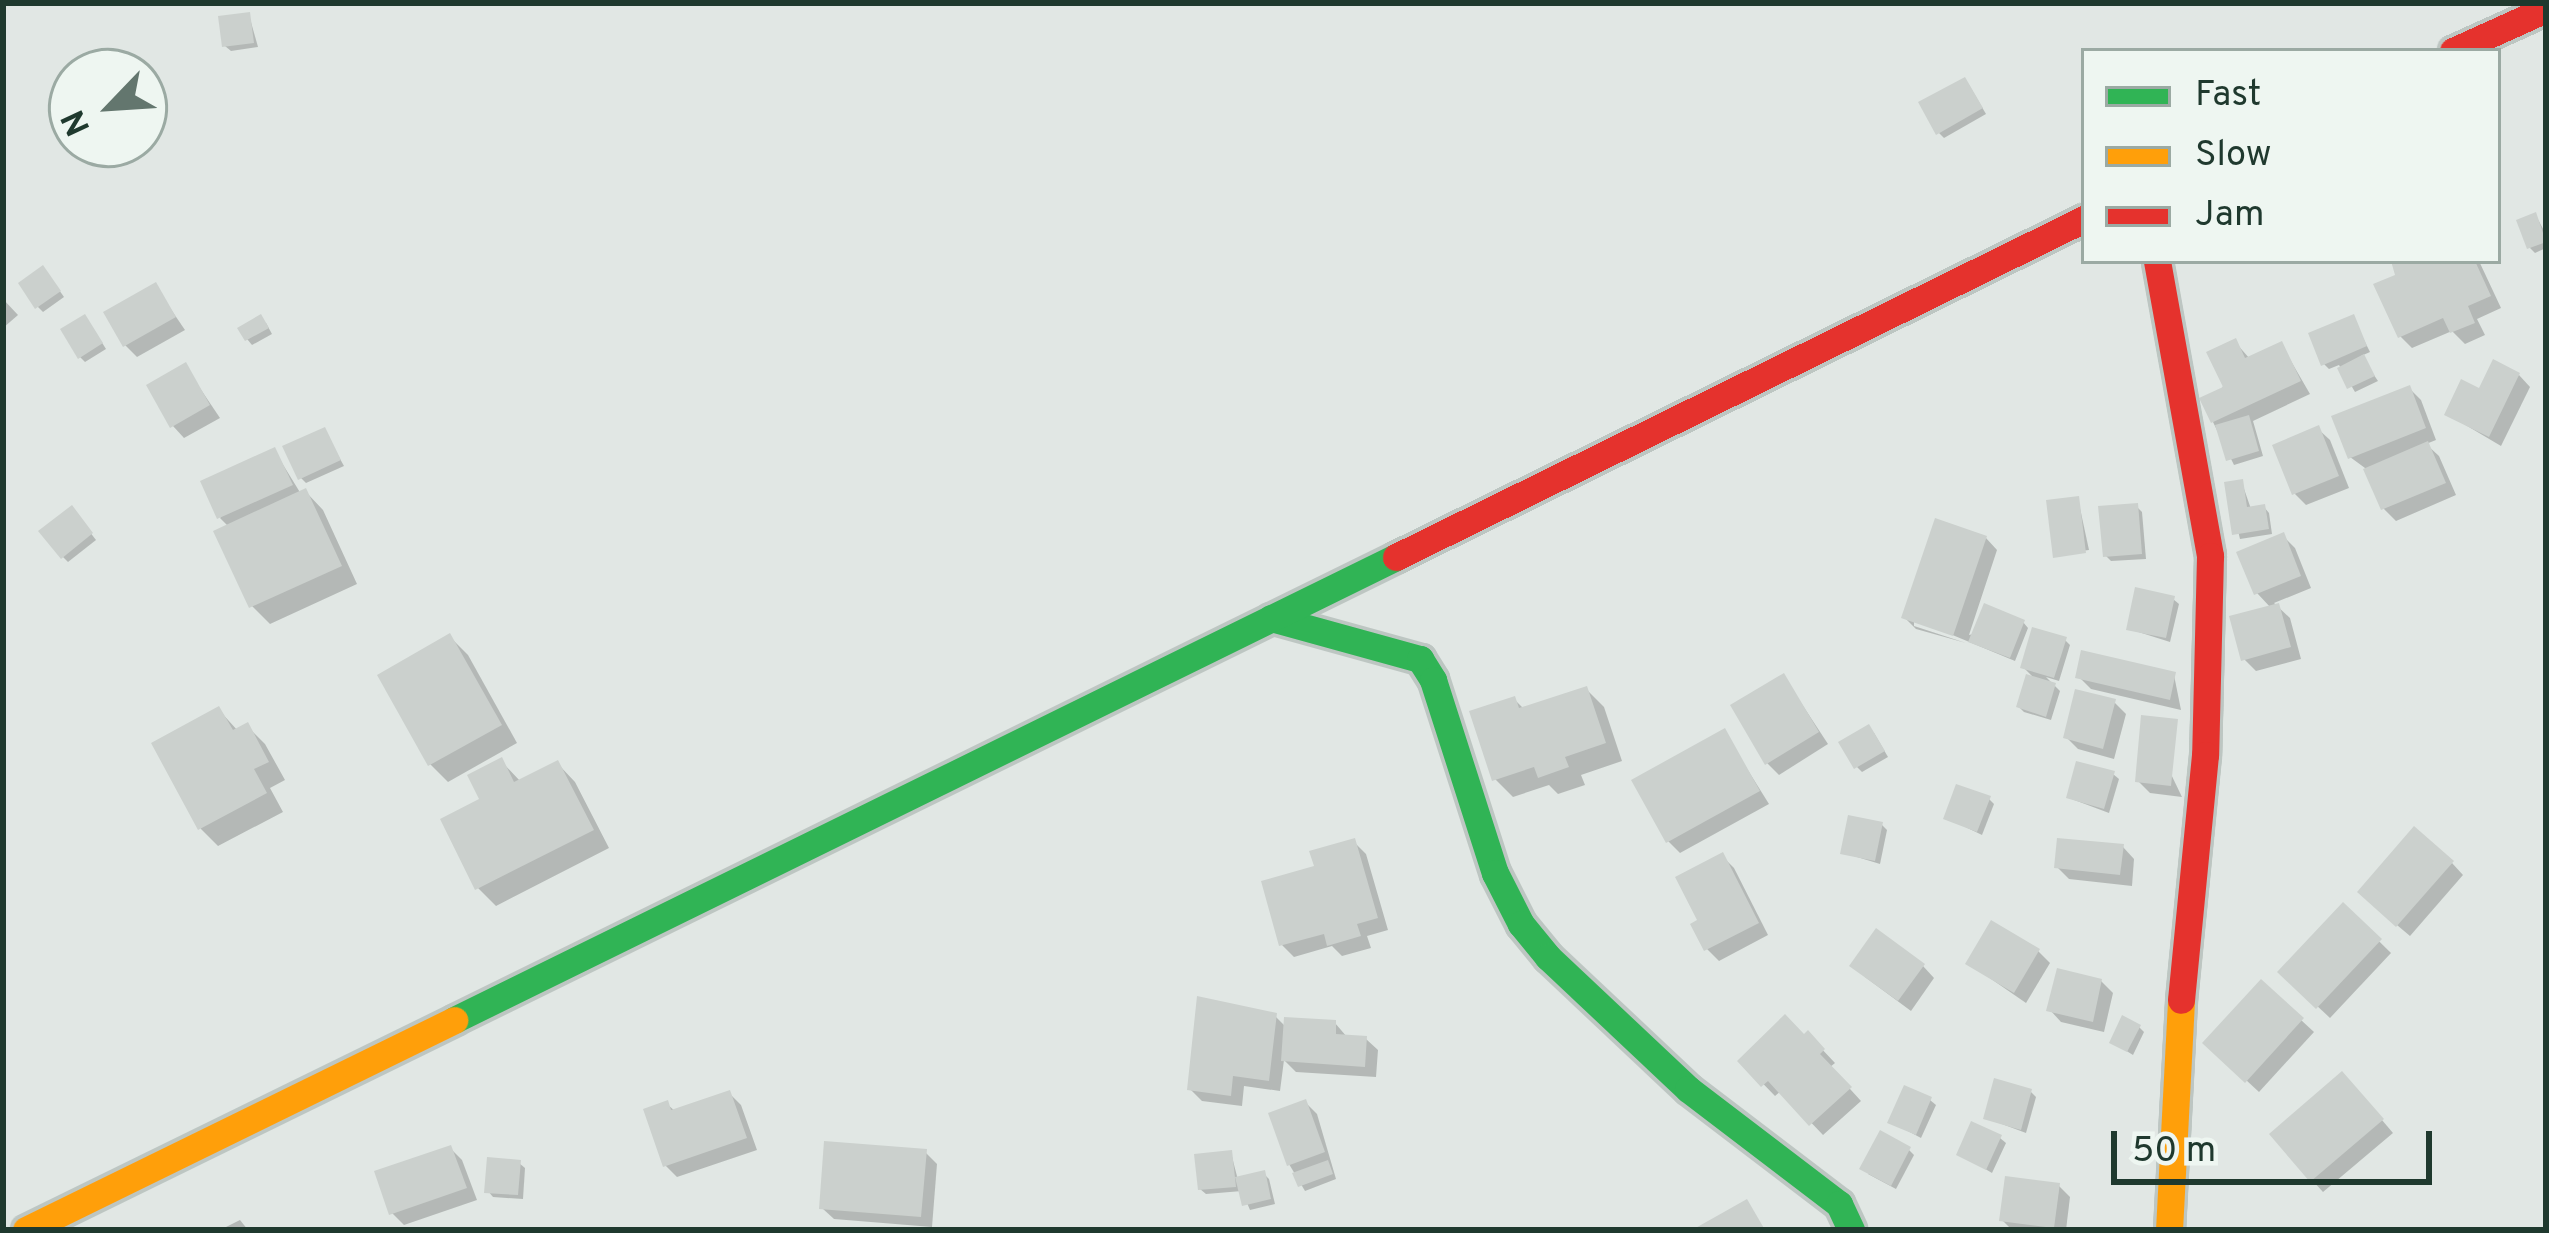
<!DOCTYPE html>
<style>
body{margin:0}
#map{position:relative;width:2549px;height:1233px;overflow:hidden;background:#e1e7e4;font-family:Overpass,sans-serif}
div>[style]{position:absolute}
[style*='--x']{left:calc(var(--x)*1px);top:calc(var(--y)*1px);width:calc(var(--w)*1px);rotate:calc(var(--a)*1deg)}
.shadow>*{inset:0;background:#0003}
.building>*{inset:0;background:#cbd0cd}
.roads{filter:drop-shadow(3px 0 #bdc6c2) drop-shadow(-3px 0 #bdc6c2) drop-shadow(0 3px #bdc6c2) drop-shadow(0 -3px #bdc6c2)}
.fast>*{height:27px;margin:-13.5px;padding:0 13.5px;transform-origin:13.5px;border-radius:13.5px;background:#30b455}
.slow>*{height:27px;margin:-13.5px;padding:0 13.5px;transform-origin:13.5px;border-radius:13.5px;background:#ff9f0a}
.jam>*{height:27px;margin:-13.5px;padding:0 13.5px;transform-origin:13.5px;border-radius:13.5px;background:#e5322d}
span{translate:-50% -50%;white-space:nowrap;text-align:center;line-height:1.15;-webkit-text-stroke:12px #eef6f1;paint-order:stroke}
.frame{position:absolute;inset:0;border:6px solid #1f392e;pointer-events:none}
.legend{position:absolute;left:2081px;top:48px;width:420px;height:216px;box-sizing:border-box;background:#eef6f1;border:3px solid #9baaa3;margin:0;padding:15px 21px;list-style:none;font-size:36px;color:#1f392e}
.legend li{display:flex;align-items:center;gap:24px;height:60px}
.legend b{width:60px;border:3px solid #9baaa3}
.north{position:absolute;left:48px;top:48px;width:120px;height:120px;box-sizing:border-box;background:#eef6f1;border:3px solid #9baaa3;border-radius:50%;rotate:245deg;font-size:33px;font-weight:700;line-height:48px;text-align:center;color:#1f392e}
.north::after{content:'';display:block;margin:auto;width:42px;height:54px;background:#63766e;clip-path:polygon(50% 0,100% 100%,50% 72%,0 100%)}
.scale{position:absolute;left:2111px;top:1131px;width:321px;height:54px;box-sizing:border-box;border:6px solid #1f392e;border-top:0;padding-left:15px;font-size:36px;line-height:42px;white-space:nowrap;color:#1f392e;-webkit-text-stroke:9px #eef6f1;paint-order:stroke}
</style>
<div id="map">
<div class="shadow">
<i style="clip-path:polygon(249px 15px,258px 47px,231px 51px,225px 46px)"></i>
<i style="clip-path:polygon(1969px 85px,1986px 114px,1944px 138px,1939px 133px)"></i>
<i style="clip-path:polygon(2536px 216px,2546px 234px,2546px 248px,2535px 253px,2530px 248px)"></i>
<i style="clip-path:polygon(2399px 261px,2479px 261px,2501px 308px,2477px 319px,2485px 335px,2465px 344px,2452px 331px,2412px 348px,2400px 336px)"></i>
<i style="clip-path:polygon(48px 274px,64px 297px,43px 312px,38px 307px)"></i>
<i style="clip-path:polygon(155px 286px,185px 330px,137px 357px,125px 345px)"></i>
<i style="clip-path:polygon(3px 299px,18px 315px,3px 328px)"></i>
<i style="clip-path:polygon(2353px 318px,2370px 352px,2361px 356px,2378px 381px,2355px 392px,2339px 365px,2329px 369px,2324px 364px)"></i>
<i style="clip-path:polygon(89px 322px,106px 349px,85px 362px,80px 357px)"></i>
<i style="clip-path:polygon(266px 323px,272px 334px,252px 345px,247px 339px)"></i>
<i style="clip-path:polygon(2235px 342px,2250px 359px,2281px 344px,2310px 394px,2253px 421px,2263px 456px,2234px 465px,2213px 422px)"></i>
<i style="clip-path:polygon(185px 366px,220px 418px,184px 438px,173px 426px)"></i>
<i style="clip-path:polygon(2519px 375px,2530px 387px,2501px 446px,2447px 414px)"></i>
<i style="clip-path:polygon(2409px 388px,2421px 400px,2436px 440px,2426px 444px,2439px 456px,2456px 495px,2396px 521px,2384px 509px,2365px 468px,2350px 457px)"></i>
<i style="clip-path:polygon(2318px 429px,2330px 440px,2349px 488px,2306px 505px,2295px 494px)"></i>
<i style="clip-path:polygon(324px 430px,344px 466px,306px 483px,301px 478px)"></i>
<i style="clip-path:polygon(274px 450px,301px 494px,306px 492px,323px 510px,357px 584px,270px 624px,252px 606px,229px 527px,220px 518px)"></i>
<i style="clip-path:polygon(2242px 483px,2251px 509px,2264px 507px,2269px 513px,2272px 534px,2240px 539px,2227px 485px)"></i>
<i style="clip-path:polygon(2078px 499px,2089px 550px,2056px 554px)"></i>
<i style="clip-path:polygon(2137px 507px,2142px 512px,2146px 559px,2111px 561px,2106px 556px)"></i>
<i style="clip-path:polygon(76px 514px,96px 540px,68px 562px,63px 557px)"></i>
<i style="clip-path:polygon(2283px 536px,2295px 548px,2311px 588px,2274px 603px,2290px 618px,2301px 659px,2256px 671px,2244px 659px,2271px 608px,2257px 593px)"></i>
<i style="clip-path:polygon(1986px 538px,1997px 550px,1969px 635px,2023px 622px,2028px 628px,2015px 661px,1914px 619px,1914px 626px,1966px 643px,1916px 629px,1904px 617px)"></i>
<i style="clip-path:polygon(2173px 599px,2179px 604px,2170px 642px,2129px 629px)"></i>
<i style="clip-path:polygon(450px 637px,468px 655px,517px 743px,448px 782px,430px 764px)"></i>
<i style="clip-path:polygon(2065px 640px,2070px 645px,2059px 681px,2046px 677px,2060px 691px,2051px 720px,2024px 712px,2019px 707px,2037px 681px,2023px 667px)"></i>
<i style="clip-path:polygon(2174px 675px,2181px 710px,2091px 689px,2079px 677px)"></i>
<i style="clip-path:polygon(1784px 677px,1828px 744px,1779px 775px,1767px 763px)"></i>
<i style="clip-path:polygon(1586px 689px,1604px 707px,1622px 761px,1581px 775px,1585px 785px,1558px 794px,1549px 785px,1513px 797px,1495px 779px,1514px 699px,1524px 709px)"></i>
<i style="clip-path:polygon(2114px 702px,2126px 714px,2114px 759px,2078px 749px,2066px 737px)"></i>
<i style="clip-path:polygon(219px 710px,238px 731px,247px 726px,265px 744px,285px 780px,270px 788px,283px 812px,218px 846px,201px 829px,155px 744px)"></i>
<i style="clip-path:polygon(2144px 718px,2182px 797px,2150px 793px,2138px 781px)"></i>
<i style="clip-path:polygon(1724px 732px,1769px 804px,1680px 853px,1668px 841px)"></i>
<i style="clip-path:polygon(1874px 733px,1888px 757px,1862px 772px,1857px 767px)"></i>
<i style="clip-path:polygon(501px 761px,521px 782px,558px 764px,575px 782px,609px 848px,496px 906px,478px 888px,483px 801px)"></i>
<i style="clip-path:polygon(2113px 774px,2119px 779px,2109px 813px,2069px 798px)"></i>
<i style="clip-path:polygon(1989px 799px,1994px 804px,1982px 835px,1947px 818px)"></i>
<i style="clip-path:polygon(1882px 825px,1887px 830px,1880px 864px,1844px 853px)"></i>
<i style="clip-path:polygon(1354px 842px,1366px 854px,1388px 930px,1367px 936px,1371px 948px,1342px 956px,1332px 946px,1294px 957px,1282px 945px,1317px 868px)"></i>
<i style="clip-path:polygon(2123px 847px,2134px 859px,2132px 886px,2069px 879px,2057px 867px)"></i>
<i style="clip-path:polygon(1722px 856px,1734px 868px,1768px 935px,1719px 961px,1707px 949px,1701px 921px)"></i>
<i style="clip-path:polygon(2452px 863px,2463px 875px,2410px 936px,2372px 904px)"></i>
<i style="clip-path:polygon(2343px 906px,2391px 953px,2330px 1018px,2281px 972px)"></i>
<i style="clip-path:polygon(2038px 951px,2050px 963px,2026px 1003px,1968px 963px)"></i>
<i style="clip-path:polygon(1923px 966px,1934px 978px,1911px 1011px,1865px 977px)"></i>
<i style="clip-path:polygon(2101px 981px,2113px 993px,2104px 1032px,2061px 1022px,2050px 1010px)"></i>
<i style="clip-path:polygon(2261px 983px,2314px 1032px,2259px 1092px,2206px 1043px)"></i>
<i style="clip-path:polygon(1275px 1016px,1286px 1027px,1335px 1023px,1347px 1037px,1366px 1039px,1378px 1050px,1376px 1077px,1296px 1072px,1284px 1060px,1280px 1091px,1244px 1086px,1242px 1106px,1202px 1101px,1190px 1089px)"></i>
<i style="clip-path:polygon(2139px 1027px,2144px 1032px,2133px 1055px,2112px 1042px)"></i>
<i style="clip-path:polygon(1804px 1038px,1819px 1046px,1835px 1063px,1830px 1067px,1861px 1101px,1823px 1135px,1781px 1091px,1775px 1096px,1741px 1061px)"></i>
<i style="clip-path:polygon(2354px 1087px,2393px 1133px,2323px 1192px,2312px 1180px)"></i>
<i style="clip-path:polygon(2031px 1092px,2036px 1097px,2026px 1133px,1986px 1118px)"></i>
<i style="clip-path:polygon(729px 1093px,741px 1105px,757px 1150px,677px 1177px,665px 1165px,667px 1104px,676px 1112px)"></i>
<i style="clip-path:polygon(1930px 1100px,1936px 1105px,1921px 1138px,1891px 1122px)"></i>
<i style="clip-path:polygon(1305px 1102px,1317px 1114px,1336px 1179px,1305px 1191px,1289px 1164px)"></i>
<i style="clip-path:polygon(2000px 1138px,2006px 1143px,1992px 1173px,1960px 1154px)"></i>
<i style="clip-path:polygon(450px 1148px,462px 1160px,477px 1200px,404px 1225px,392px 1213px)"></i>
<i style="clip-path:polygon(1909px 1150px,1914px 1155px,1896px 1189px,1868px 1174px)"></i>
<i style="clip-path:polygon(925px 1152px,937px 1164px,932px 1227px,834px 1219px,822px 1208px)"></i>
<i style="clip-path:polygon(1231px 1153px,1238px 1180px,1264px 1174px,1269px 1179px,1275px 1204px,1250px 1210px,1242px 1191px,1206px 1194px,1200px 1189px)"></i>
<i style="clip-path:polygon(519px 1163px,525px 1168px,523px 1199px,493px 1197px,488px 1191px)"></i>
<i style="clip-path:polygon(2058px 1185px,2070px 1197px,2066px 1230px,2012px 1230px,2002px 1220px)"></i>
<i style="clip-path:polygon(240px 1220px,248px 1230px,220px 1230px)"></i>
</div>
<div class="building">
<i style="clip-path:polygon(250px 12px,254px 43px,222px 47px,218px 16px)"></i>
<i style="clip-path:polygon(1965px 77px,1983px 108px,1936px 135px,1918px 102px)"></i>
<i style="clip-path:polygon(2536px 212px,2546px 242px,2527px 249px,2516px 220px)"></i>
<i style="clip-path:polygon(2391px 261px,2475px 261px,2491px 296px,2468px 306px,2475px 323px,2450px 333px,2443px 318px,2398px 338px,2373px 284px,2395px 275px)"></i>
<i style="clip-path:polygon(43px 265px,61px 291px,35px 309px,18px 283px)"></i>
<i style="clip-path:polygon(156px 282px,176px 317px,123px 347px,103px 312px)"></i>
<i style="clip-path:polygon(85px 314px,103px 343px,78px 359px,60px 329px)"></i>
<i style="clip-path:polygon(261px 314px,269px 328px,245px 341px,237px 328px)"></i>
<i style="clip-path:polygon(2354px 314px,2367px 346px,2321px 366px,2308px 333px)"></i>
<i style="clip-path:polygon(2236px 338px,2245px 358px,2282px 341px,2301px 381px,2211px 423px,2199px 398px,2223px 387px,2206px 352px)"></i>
<i style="clip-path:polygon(2364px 354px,2375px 376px,2347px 389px,2337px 368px)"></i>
<i style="clip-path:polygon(2493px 359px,2520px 373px,2489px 437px,2444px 415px,2461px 379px,2479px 388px)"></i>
<i style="clip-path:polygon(186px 362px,210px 405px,170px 428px,146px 385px)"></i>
<i style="clip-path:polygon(2410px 385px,2426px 428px,2348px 459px,2331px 416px)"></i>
<i style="clip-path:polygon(2249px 415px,2259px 451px,2226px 461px,2215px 425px)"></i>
<i style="clip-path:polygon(2319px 425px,2339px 476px,2292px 495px,2272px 445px)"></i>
<i style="clip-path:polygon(325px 427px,341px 460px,298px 480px,282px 446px)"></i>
<i style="clip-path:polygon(2428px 441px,2446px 483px,2381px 510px,2363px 469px)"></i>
<i style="clip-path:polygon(275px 447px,293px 485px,217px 519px,200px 481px)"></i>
<i style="clip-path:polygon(2243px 479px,2247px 507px,2265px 504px,2269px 529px,2232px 535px,2224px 482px)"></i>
<i style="clip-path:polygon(306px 488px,342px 566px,249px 608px,213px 531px)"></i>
<i style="clip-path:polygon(2079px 496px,2086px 553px,2053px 558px,2046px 500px)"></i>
<i style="clip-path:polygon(2138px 503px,2142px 554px,2103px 557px,2098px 506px)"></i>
<i style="clip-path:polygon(72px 505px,93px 533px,61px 559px,38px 531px)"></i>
<i style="clip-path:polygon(1935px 518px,1987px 536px,1953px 636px,1901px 618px)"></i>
<i style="clip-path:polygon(2284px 532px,2301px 576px,2254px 595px,2236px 552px)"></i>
<i style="clip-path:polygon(2135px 587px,2175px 596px,2166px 638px,2126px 630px)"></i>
<i style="clip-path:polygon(1984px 603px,2025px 620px,2010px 658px,1968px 642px)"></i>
<i style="clip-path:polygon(2279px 603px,2291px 647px,2241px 661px,2229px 616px)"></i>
<i style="clip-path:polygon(2032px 627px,2067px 637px,2054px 678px,2020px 668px)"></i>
<i style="clip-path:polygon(450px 633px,502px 725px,428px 766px,377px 675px)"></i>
<i style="clip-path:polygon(2081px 650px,2176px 672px,2170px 700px,2075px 678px)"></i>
<i style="clip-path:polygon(1784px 673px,1819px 732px,1765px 765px,1730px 705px)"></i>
<i style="clip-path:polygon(2026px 674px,2056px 683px,2046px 717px,2016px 707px)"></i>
<i style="clip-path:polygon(1587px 686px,1606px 743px,1565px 757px,1569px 767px,1538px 778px,1534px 767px,1492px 781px,1469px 711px,1515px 696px,1519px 708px)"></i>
<i style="clip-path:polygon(2075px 689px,2116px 699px,2103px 749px,2063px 738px)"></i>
<i style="clip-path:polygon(219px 706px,233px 730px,248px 722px,269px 762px,254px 769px,267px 793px,198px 830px,151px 743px)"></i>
<i style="clip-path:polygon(2141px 715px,2178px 719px,2171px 786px,2135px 782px)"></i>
<i style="clip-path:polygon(1869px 724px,1885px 751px,1854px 769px,1838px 742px)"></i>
<i style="clip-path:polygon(1725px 728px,1760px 791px,1666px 843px,1631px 780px)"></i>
<i style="clip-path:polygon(502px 757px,514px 782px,558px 760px,594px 830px,475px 890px,440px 819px,479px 799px,467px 775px)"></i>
<i style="clip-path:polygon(2076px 761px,2115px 771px,2104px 809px,2066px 798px)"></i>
<i style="clip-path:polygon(1956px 784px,1991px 796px,1977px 832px,1943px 819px)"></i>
<i style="clip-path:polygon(1848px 815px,1883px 822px,1875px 861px,1840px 854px)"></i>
<i style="clip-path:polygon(2414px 826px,2454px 861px,2396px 927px,2357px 892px)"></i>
<i style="clip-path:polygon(1355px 838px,1378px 918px,1357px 924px,1361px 936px,1327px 946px,1324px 934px,1279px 946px,1261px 881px,1314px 866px,1309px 851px)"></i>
<i style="clip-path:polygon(2057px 838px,2124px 844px,2120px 875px,2054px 868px)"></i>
<i style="clip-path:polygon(1723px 852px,1759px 923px,1704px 951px,1690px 924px,1697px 920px,1675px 877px)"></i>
<i style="clip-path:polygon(2343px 902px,2382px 939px,2316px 1009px,2277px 972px)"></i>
<i style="clip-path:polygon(1991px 920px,2040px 949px,2014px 993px,1965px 964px)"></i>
<i style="clip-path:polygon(1876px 928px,1925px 964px,1898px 1001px,1849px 966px)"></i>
<i style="clip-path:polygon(2057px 968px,2102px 979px,2093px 1022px,2046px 1011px)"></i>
<i style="clip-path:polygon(2261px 979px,2304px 1018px,2245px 1083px,2202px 1043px)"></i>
<i style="clip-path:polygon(1197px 996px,1277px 1013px,1269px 1081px,1233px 1076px,1231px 1096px,1187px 1090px)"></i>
<i style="clip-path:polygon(1785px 1014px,1804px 1034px,1808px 1030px,1825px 1049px,1820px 1054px,1852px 1087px,1809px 1126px,1768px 1081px,1761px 1087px,1737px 1061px)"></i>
<i style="clip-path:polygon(2122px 1015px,2141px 1025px,2127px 1052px,2109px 1043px)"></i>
<i style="clip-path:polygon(1284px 1017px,1336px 1020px,1336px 1034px,1367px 1036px,1365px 1067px,1281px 1061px)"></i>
<i style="clip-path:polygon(2342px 1071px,2384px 1119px,2310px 1182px,2269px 1134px)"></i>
<i style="clip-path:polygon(1994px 1078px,2032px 1089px,2021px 1130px,1983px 1119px)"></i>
<i style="clip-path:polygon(1904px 1085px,1932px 1097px,1916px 1135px,1887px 1123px)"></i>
<i style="clip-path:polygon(730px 1090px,747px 1138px,663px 1167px,643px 1109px,668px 1100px,671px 1110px)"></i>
<i style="clip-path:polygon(1306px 1099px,1325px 1152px,1287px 1166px,1268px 1113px)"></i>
<i style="clip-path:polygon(1971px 1121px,2002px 1135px,1986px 1170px,1956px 1155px)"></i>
<i style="clip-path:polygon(1880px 1130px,1911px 1147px,1891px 1186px,1859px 1169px)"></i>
<i style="clip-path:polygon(824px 1141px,927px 1149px,921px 1217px,819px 1209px)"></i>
<i style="clip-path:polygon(451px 1145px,467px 1188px,389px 1215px,374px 1171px)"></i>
<i style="clip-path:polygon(1232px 1150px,1236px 1187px,1198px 1190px,1194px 1154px)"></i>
<i style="clip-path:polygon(487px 1157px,521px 1160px,518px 1195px,484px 1193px)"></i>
<i style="clip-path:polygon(1328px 1160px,1333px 1174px,1298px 1187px,1292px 1173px)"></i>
<i style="clip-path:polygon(1265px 1170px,1271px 1199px,1242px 1206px,1235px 1177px)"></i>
<i style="clip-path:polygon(2005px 1176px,2060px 1183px,2054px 1228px,1999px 1221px)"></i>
<i style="clip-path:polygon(1747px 1199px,1765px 1230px,1692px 1230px)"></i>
</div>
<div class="roads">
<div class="fast">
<i style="--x:1271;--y:618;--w:155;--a:15.4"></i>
<i style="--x:1420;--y:659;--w:25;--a:58"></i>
<i style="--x:1433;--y:680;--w:203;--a:72.2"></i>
<i style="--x:1495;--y:873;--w:57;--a:63"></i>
<i style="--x:1521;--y:924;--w:43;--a:50.7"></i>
<i style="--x:1548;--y:957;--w:192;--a:43.3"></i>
<i style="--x:1688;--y:1089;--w:190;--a:37.3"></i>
<i style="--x:1839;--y:1204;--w:29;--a:65"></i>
<i style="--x:454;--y:1020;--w:1050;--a:-26.17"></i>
</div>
<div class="slow">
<i style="--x:26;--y:1230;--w:477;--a:-26.1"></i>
<i style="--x:2169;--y:1230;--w:230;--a:-87"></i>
</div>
<div class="jam">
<i style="--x:2453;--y:51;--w:102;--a:-24.3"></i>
<i style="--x:2157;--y:261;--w:300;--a:79.8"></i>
<i style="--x:2210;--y:556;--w:199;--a:91.4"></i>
<i style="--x:2205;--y:755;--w:246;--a:95.6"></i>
<i style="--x:1396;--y:557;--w:767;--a:-26.16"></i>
</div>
</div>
<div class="frame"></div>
<ul class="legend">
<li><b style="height:15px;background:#30b455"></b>Fast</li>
<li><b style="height:15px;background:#ff9f0a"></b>Slow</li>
<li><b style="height:15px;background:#e5322d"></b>Jam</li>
</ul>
<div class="north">N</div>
<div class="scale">50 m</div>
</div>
